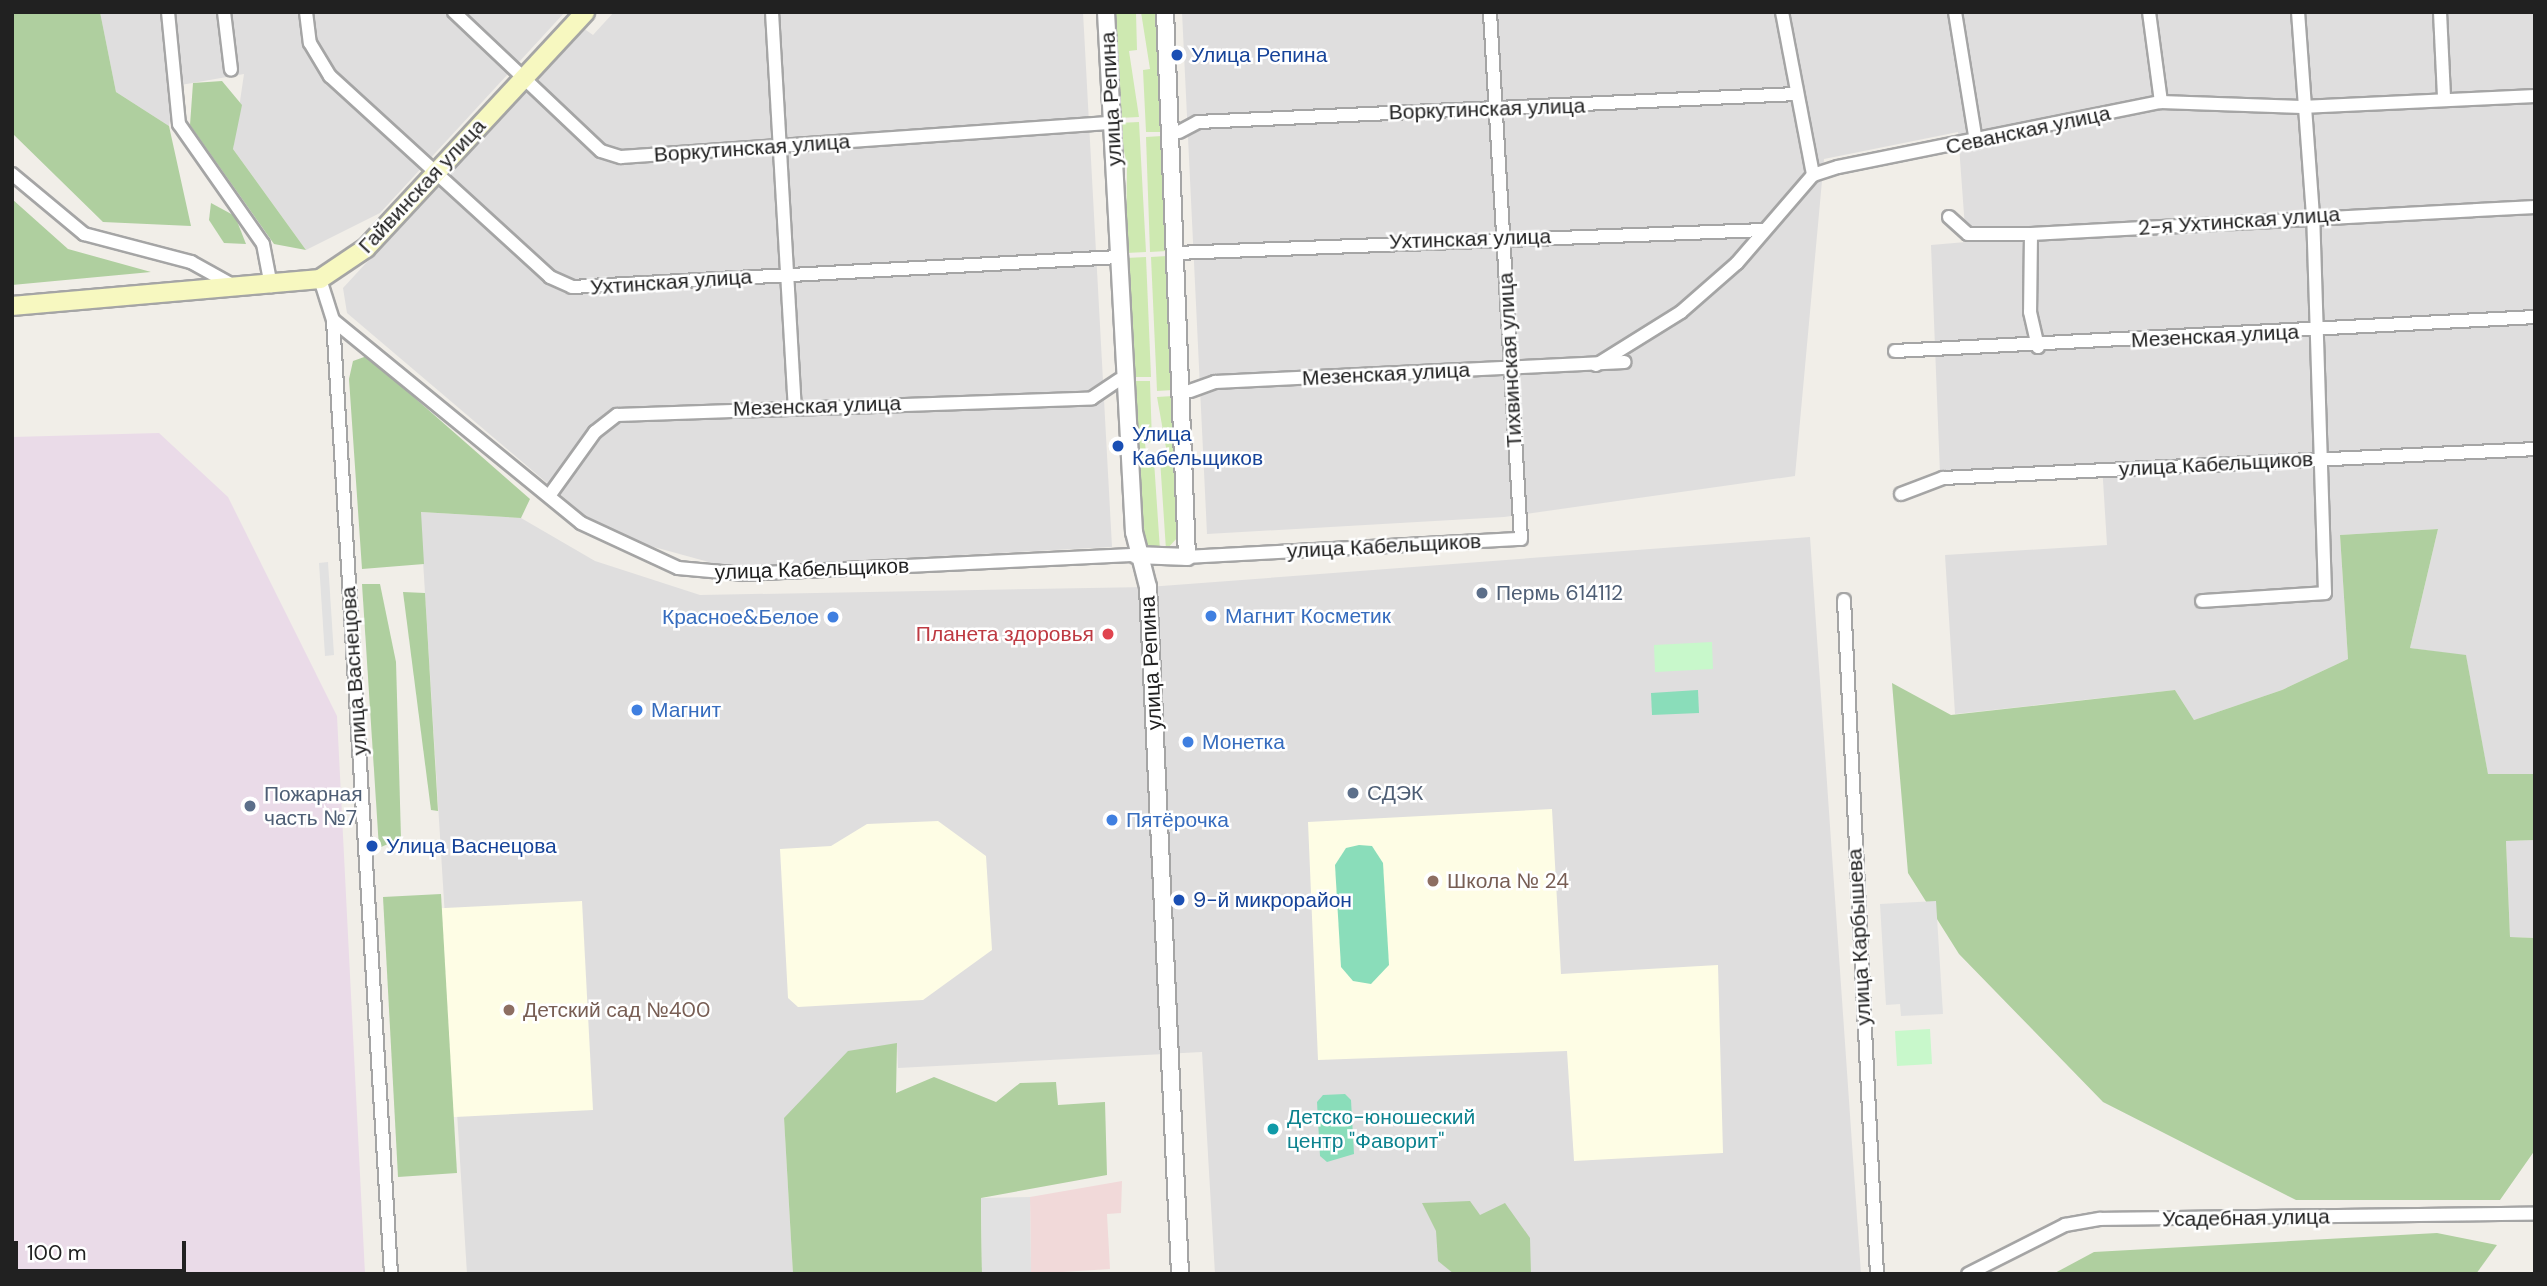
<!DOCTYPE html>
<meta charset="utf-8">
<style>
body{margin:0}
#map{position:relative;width:2547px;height:1286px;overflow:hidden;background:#f1eee8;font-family:"DM Sans",sans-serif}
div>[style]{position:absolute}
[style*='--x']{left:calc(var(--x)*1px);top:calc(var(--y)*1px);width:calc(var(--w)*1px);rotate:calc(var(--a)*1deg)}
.residential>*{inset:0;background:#dfdede}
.commercial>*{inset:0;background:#f1d9d9}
.industrial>*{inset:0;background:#eadbe8}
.education>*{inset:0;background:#fefde5}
.grass>*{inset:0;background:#cee9b1}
.forest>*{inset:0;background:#afcf9f}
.park>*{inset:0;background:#c8f8cb}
.pitch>*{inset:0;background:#8addba}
.parking>*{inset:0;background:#e1e1e1}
.roads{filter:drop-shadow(2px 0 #a5a5a5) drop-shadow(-2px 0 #a5a5a5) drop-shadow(0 2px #a5a5a5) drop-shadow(0 -2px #a5a5a5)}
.minor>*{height:12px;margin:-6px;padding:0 6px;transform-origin:6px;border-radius:6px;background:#fff}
.tertiary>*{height:16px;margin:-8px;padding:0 8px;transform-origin:8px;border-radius:8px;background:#fff}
.secondary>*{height:18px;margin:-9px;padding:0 9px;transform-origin:9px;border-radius:9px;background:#f7f8c0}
.dots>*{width:19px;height:19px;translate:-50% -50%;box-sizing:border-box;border:4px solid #fff;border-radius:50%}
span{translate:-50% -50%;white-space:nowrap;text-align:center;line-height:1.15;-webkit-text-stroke:5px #fff;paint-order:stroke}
.transit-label{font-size:21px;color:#164399}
.left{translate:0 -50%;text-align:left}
.street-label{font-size:21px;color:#212121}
.service-label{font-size:21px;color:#4e5e75}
.shop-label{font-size:21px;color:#366cbe}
.right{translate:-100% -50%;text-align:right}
.health-label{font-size:21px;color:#be3a42}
.education-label{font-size:21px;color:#785e54}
.culture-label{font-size:21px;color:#0d838f}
.frame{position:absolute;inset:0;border:14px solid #212121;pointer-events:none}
.scale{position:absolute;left:14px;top:1241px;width:172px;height:32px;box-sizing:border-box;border:4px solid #212121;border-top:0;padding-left:9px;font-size:21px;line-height:24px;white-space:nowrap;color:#212121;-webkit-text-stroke:5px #fff;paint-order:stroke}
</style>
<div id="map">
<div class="residential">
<i style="clip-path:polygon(100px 12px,565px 12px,380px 213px,306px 250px,233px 149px,244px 74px,175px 86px,169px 126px,116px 92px)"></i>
<i style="clip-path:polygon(614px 12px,1083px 12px,1112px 547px,727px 567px,632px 541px,587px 517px,347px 313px,343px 288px,583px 28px,593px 35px)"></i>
<i style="clip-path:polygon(1182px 12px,2535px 12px,2535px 774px,2488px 775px,2466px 656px,2410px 648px,2438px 529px,2340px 535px,2348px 659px,2282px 690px,2194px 720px,2175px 690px,1955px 714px,1945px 555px,2107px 545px,2102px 464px,1940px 474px,1931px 245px,1966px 242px,1958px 132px,1824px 159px,1795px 476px,1504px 517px,1207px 534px)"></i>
<i style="clip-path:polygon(420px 512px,521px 518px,595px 561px,700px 595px,1148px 587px,1810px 537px,1861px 1274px,1215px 1274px,1202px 1052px,898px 1068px,897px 1043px,784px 1118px,793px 1274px,467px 1274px)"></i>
<i style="clip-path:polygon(2535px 840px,2535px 938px,2510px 937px,2506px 841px)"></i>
</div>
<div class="commercial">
<i style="clip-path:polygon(1122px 1181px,1121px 1213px,1107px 1214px,1110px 1269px,1031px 1274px,1030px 1197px)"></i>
</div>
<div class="industrial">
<i style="clip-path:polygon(159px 433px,228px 497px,337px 716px,365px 1274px,12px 1274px,12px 437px)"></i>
</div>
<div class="education">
<i style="clip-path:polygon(1552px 809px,1561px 974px,1718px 965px,1723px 1153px,1574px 1161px,1567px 1051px,1318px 1060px,1308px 822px)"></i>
<i style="clip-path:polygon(938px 821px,986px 856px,992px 950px,923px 1000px,798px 1007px,788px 998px,780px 849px,831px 846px,867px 824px)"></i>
<i style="clip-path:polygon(582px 901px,593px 1110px,435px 1118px,425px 909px)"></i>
</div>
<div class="grass">
<i style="clip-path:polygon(1113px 12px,1136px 12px,1137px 50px,1129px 51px,1139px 117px,1119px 118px)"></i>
<i style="clip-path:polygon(1141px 12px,1156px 12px,1161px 132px,1146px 132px,1143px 70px,1150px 69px)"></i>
<i style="clip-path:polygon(1139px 122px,1146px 252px,1126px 253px,1127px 165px,1118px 123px)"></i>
<i style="clip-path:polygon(1162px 136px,1167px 251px,1150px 252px,1146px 137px)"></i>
<i style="clip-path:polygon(1167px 256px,1173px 390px,1157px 391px,1151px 257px)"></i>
<i style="clip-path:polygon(1146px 257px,1151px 377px,1133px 377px,1126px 258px)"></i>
<i style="clip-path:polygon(1133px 381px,1150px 381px,1152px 442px,1145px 443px,1147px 461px,1154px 461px,1160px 550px,1147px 548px,1141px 533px)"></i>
<i style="clip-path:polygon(1173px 396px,1178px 537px,1166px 550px,1160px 459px,1168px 459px,1157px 397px)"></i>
</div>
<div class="forest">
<i style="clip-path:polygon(12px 12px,100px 12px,116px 92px,169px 126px,191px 226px,103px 222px,12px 133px)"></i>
<i style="clip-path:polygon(222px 81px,242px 105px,233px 149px,306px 250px,274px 244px,190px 125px,193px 83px)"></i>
<i style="clip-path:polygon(12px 199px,68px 249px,151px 272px,12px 285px)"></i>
<i style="clip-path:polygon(211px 203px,235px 216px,246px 244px,224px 243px,209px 220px)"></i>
<i style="clip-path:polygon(367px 356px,530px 499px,521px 518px,421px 512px,424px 564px,362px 569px,349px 379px,353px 361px)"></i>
<i style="clip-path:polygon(2438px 529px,2410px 648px,2466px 655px,2488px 774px,2535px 774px,2535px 840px,2506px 841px,2510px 937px,2535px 938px,2535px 1150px,2500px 1200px,2296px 1200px,2103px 1102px,1959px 954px,1908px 873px,1892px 683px,1951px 715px,2175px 690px,2194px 720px,2282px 690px,2348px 659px,2340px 535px)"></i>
<i style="clip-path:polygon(362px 584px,380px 584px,396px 662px,401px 838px,379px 848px)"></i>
<i style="clip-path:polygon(403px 592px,425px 593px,438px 811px,431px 810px)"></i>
<i style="clip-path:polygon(441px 894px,457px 1173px,398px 1177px,383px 897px)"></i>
<i style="clip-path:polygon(897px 1043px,896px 1093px,934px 1077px,996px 1102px,1020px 1083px,1056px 1082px,1058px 1105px,1105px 1102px,1107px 1175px,981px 1198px,982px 1274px,793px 1274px,784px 1118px,848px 1051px)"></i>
<i style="clip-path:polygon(1470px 1201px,1480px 1215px,1505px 1203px,1530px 1238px,1531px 1274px,1454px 1274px,1438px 1261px,1436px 1231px,1422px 1203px)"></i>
<i style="clip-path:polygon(2437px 1233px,2497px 1245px,2476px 1274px,2053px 1274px,2094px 1252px)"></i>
</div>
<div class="park">
<i style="clip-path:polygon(1712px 642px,1713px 669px,1655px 672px,1654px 645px)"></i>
<i style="clip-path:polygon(1930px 1029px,1932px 1064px,1897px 1066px,1895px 1031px)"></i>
</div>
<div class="pitch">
<i style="clip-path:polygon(1698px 690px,1699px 713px,1652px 715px,1651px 693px)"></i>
<i style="clip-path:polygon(1359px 845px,1372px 846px,1383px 863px,1389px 965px,1371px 984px,1353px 981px,1341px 967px,1335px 865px,1346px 848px)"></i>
<i style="clip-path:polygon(1345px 1094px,1351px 1100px,1354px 1154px,1327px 1162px,1320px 1156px,1317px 1102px,1323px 1095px)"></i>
</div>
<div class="parking">
<i style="clip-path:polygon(328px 562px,334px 655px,325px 656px,319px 563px)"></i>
<i style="clip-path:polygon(1936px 901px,1943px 1014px,1901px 1016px,1900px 1004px,1886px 1005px,1880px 904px)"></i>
<i style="clip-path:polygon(1030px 1197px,1031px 1274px,982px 1274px,981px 1198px)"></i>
</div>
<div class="roads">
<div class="minor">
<i style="--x:168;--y:12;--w:113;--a:84.4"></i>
<i style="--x:179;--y:124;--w:146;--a:55"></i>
<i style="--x:263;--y:244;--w:43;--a:79.2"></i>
<i style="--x:224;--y:12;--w:58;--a:83.1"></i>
<i style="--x:306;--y:12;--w:31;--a:83"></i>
<i style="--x:310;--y:43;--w:39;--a:59"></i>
<i style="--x:330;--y:76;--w:298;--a:42.4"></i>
<i style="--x:550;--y:277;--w:24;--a:24"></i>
<i style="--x:572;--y:287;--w:548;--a:-3.14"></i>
<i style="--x:454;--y:12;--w:202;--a:43.4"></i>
<i style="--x:601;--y:151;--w:21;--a:17"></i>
<i style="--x:621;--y:157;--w:485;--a:-4"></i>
<i style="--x:772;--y:12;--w:394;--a:86.7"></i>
<i style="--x:1782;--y:12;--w:166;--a:79.2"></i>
<i style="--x:1955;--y:12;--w:132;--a:80.8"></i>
<i style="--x:2149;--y:12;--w:91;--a:82.4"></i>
<i style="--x:2440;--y:12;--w:84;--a:87.3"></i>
<i style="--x:1179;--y:132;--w:21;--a:-28"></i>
<i style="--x:1198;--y:122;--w:600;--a:-2.68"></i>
<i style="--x:12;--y:174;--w:94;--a:39.8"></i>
<i style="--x:84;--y:234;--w:111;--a:14.7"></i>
<i style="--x:191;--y:262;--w:54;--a:29"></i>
<i style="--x:1949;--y:217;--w:25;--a:42"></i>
<i style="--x:1968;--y:234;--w:63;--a:0"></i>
<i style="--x:2031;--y:234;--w:505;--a:-3.07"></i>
<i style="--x:2031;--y:234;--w:78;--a:90.7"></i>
<i style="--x:2030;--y:312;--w:36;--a:77"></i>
<i style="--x:1176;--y:253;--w:588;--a:-2.24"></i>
<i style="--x:320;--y:279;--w:43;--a:72.4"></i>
<i style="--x:333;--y:320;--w:956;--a:86.52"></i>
<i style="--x:333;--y:320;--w:320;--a:39.3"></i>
<i style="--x:581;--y:523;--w:107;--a:24.9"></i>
<i style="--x:678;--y:568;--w:66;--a:5.2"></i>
<i style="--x:744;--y:574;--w:392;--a:-2.8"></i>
<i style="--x:1895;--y:351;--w:641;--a:-3.04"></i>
<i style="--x:1596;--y:365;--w:100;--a:-31.9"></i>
<i style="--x:1681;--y:312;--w:74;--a:-41.2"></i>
<i style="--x:1737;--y:263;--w:116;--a:-49.2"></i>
<i style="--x:1813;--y:175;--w:26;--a:-18"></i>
<i style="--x:1838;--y:167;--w:329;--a:-11.4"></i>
<i style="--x:2161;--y:102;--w:141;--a:2"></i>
<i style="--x:2302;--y:107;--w:233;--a:-2.7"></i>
<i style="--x:1190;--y:391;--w:27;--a:-20"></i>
<i style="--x:1215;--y:382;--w:410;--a:-2.8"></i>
<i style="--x:1901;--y:494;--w:45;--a:-20.9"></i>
<i style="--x:1943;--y:478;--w:593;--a:-2.8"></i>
<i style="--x:549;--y:496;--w:79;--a:-54.3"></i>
<i style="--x:595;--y:432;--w:28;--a:-38"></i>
<i style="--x:617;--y:415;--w:475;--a:-2"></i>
<i style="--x:1092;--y:398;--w:32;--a:-34"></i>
<i style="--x:1187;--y:557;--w:334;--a:-3.1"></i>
<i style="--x:1521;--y:539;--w:528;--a:-93.37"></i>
<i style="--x:1844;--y:600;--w:675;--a:87.2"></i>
<i style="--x:2202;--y:601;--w:123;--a:-3.7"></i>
<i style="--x:2325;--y:593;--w:377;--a:-91.8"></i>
<i style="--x:2313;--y:216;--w:205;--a:-94.2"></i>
<i style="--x:1968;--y:1274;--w:109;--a:-26.8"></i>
<i style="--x:2065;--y:1225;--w:36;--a:-10"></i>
<i style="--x:2100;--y:1219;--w:435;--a:-0.7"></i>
</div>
<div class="tertiary">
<i style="--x:1106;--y:12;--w:521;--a:86.92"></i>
<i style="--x:1134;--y:532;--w:57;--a:75.7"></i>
<i style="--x:1148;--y:587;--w:688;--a:87.33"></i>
<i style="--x:1136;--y:555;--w:51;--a:2.2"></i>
<i style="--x:1187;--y:557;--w:545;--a:-92.31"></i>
</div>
<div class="secondary">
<i style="--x:12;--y:306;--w:309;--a:-5"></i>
<i style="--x:320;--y:279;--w:55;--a:-34"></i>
<i style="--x:366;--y:248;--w:322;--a:-47.1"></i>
</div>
</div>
<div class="dots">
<i style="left:1177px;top:55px;background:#1a4fb4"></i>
<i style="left:1118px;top:446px;background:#1a4fb4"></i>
<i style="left:1482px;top:593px;background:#5c6f8a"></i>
<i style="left:1211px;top:616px;background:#3f7fe0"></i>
<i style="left:833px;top:617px;background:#3f7fe0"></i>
<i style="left:1108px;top:634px;background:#e0444e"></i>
<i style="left:637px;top:710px;background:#3f7fe0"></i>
<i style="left:1188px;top:742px;background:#3f7fe0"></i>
<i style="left:1353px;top:793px;background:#5c6f8a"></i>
<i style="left:250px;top:806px;background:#5c6f8a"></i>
<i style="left:1112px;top:820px;background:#3f7fe0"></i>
<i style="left:372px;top:846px;background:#1a4fb4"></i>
<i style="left:1433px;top:881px;background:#8d6e63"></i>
<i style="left:1179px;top:900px;background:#1a4fb4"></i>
<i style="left:509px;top:1010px;background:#8d6e63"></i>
<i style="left:1273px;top:1129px;background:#0f9aa8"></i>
</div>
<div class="transit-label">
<span class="left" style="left:1191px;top:55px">Улица Репина</span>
<span class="left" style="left:1132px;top:446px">Улица<br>Кабельщиков</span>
<span class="left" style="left:386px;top:846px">Улица Васнецова</span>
<span class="left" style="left:1193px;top:900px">9-й микрорайон</span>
</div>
<div class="street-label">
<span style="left:1111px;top:99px;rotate:-93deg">улица Репина</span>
<span style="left:1487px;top:109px;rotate:-2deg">Воркутинская улица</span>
<span style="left:2028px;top:130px;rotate:-12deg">Севанская улица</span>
<span style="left:752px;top:148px;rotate:-4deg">Воркутинская улица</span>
<span style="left:422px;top:186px;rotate:-47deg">Гайвинская улица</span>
<span style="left:2239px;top:221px;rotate:-4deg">2-я Ухтинская улица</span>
<span style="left:1470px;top:239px;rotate:-2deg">Ухтинская улица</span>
<span style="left:671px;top:282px;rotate:-4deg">Ухтинская улица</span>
<span style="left:2215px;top:336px;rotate:-3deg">Мезенская улица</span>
<span style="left:1510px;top:360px;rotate:-93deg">Тихвинская улица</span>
<span style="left:1386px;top:374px;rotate:-3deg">Мезенская улица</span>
<span style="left:817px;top:406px;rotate:-2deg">Мезенская улица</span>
<span style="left:2216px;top:464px;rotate:-3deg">улица Кабельщиков</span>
<span style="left:1384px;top:546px;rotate:-3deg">улица Кабельщиков</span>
<span style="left:812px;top:569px;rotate:-2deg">улица Кабельщиков</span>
<span style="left:1151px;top:663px;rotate:-93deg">улица Репина</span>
<span style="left:354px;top:671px;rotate:-94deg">улица Васнецова</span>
<span style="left:1859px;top:937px;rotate:-93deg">улица Карбышева</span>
<span style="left:2246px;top:1218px;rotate:-1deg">Усадебная улица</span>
</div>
<div class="service-label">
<span class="left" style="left:1496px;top:593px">Пермь 614112</span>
<span class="left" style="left:1367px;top:793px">СДЭК</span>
<span class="left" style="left:264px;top:806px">Пожарная<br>часть №7</span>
</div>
<div class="shop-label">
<span class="left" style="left:1225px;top:616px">Магнит Косметик</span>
<span class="right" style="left:819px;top:617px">Красное&amp;Белое</span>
<span class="left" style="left:651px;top:710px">Магнит</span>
<span class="left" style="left:1202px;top:742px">Монетка</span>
<span class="left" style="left:1126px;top:820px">Пятёрочка</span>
</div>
<div class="health-label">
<span class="right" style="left:1094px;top:634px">Планета здоровья</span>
</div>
<div class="education-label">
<span class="left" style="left:1447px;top:881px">Школа № 24</span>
<span class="left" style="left:523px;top:1010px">Детский сад №400</span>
</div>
<div class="culture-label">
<span class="left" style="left:1287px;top:1129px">Детско-юношеский<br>центр "Фаворит"</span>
</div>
<div class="frame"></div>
<div class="scale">100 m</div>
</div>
